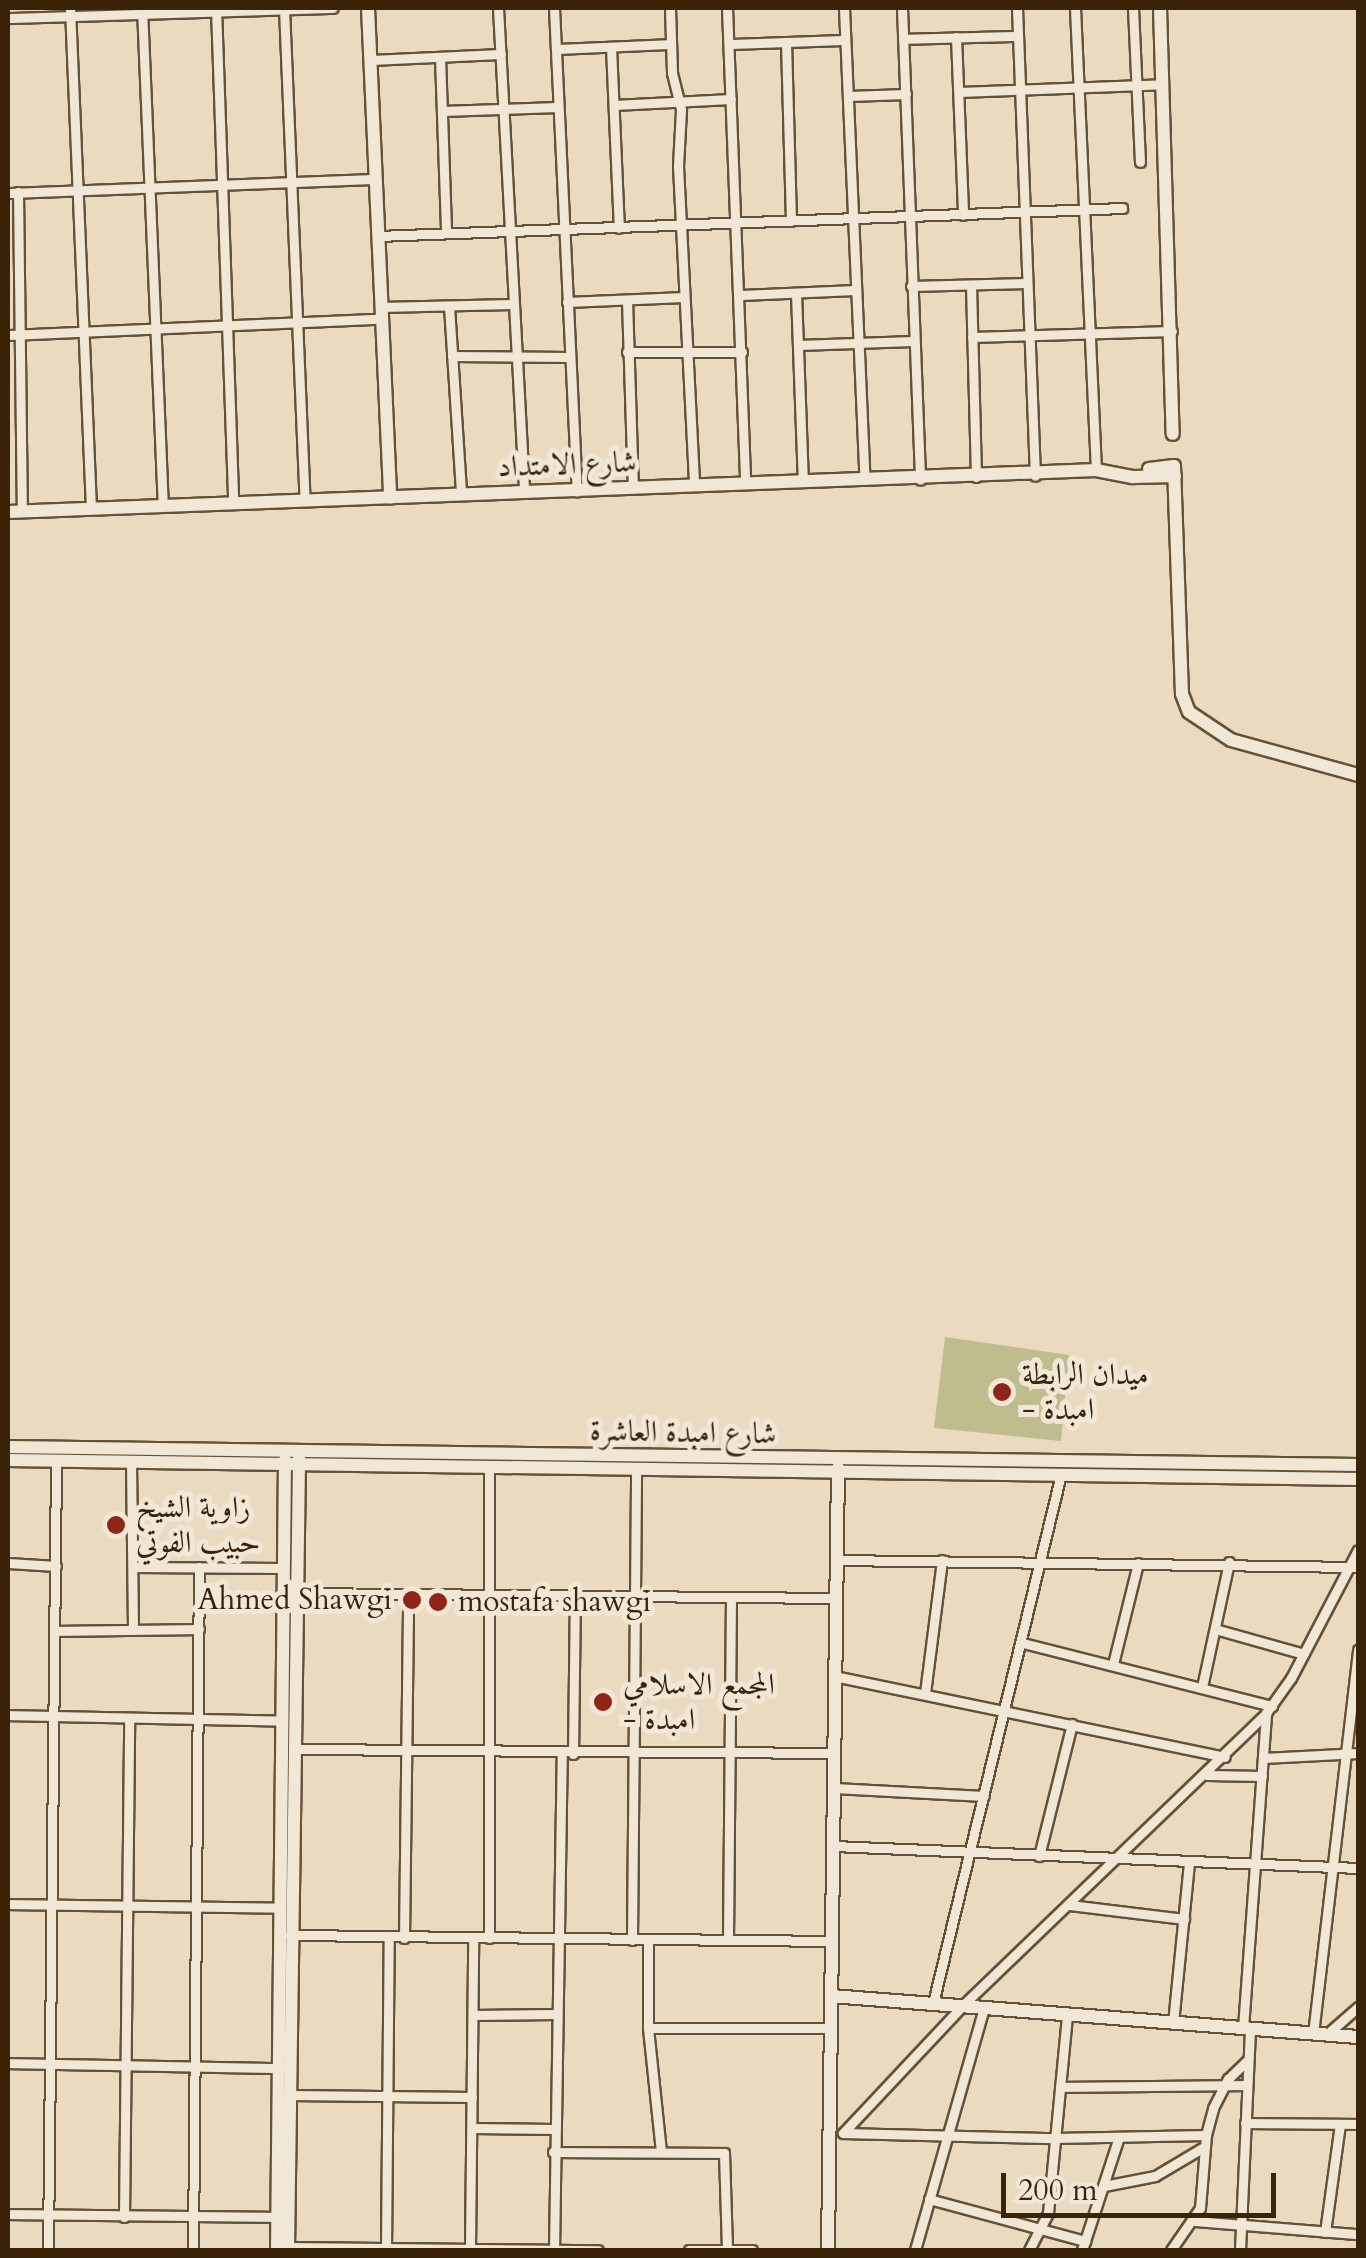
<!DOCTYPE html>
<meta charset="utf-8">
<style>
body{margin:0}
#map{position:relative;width:1366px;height:2258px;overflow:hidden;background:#eadac0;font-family:Cardo,Amiri,serif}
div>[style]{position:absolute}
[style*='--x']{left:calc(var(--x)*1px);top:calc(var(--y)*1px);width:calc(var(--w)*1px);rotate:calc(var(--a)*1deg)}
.green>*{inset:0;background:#bfbd8d}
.roads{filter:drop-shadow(2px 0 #655236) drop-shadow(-2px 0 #655236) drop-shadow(0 2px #655236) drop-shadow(0 -2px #655236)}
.street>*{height:9px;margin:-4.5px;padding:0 4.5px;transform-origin:4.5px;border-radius:4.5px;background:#f1e7d6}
.secondary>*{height:12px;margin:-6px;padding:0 6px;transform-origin:6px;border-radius:6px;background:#f1e7d6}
.dots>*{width:28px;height:28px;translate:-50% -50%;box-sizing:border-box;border:5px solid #f1e7d6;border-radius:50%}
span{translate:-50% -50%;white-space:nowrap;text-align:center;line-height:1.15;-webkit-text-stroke:10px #f1e7d6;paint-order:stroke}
.street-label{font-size:30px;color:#392408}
.poi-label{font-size:30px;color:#392408}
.left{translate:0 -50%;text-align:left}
.right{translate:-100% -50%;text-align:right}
.frame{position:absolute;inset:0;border:10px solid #392408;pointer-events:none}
.scale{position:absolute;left:1001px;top:2173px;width:275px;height:45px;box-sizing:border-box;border:5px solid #392408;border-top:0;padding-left:12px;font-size:30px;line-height:35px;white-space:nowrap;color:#392408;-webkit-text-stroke:8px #f1e7d6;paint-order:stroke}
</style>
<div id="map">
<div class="green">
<i style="clip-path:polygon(945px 1337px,1069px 1355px,1061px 1441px,934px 1428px)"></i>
</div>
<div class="roads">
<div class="street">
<i style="--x:70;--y:8;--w:501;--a:87.6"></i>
<i style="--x:142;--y:8;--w:498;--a:87.6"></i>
<i style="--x:216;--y:8;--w:495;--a:88"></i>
<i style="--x:284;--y:8;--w:493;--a:87.6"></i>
<i style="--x:498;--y:8;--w:485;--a:86.9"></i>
<i style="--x:554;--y:8;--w:484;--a:87.3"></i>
<i style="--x:670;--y:8;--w:65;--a:88.2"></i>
<i style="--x:672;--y:73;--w:38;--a:76"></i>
<i style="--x:681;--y:110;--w:56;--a:93.1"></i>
<i style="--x:678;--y:166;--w:319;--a:87.1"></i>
<i style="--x:727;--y:8;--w:474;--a:87.8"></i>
<i style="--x:844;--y:8;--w:472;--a:87.5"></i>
<i style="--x:902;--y:8;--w:472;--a:87.8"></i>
<i style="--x:1017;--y:8;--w:468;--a:87.8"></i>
<i style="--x:1075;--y:8;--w:462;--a:87.4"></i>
<i style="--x:1133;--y:8;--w:154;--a:87.4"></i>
<i style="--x:8;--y:18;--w:325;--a:-1.8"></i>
<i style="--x:956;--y:37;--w:178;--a:87.7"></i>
<i style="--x:903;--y:39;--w:115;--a:-1.5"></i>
<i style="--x:786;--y:42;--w:179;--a:88.4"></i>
<i style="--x:729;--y:44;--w:116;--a:-2"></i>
<i style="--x:611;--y:47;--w:181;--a:87.5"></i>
<i style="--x:556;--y:49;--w:113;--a:-2.5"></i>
<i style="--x:440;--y:57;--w:175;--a:88"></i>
<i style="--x:370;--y:60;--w:131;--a:-2.6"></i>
<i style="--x:959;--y:92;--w:204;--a:-2.2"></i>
<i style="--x:849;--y:96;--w:57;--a:-2"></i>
<i style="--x:614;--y:105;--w:117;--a:-2.9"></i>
<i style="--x:442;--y:111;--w:116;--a:-2"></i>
<i style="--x:18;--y:192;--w:319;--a:89.3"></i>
<i style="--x:8;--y:193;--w:367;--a:-2.2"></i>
<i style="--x:377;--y:236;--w:746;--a:-2.15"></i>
<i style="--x:971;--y:285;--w:192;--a:88.5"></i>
<i style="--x:911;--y:286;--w:116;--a:-1.5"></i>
<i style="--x:796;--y:293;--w:187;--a:87.9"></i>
<i style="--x:741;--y:295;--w:114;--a:-2.5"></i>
<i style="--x:627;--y:300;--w:188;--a:88.2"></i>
<i style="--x:567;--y:302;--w:117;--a:-2.4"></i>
<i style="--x:449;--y:306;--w:188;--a:86.3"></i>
<i style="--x:380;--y:307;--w:132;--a:-1.3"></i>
<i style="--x:8;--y:335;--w:372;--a:-2.5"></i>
<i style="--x:972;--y:337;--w:200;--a:-1.7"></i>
<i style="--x:798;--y:345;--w:115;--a:-2"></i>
<i style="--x:627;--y:352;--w:115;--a:0"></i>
<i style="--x:452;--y:356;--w:117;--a:0.5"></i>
<i style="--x:131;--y:1463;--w:167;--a:89.3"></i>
<i style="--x:489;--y:1468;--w:470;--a:90"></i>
<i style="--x:836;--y:1560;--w:522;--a:0.77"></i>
<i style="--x:8;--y:1563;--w:48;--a:3.6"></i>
<i style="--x:135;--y:1567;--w:148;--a:0.4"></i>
<i style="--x:297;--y:1593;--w:538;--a:0.53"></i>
<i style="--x:1215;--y:1629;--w:92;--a:15.7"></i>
<i style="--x:56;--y:1631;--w:143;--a:-0.8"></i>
<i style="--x:1023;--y:1643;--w:257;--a:14.2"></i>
<i style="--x:1113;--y:1664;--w:104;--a:-76.1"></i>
<i style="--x:834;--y:1676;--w:399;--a:11.7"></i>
<i style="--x:1202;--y:1687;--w:128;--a:-77.8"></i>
<i style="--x:925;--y:1693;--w:134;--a:-82.7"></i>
<i style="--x:8;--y:1715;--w:275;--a:1.2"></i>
<i style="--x:294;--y:1749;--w:541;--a:0.42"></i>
<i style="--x:573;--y:1754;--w:158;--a:-89.3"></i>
<i style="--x:1263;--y:1758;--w:95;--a:-3"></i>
<i style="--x:1207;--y:1775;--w:55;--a:1"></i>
<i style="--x:834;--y:1788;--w:150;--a:3.1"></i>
<i style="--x:833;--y:1846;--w:525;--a:2.4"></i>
<i style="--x:1039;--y:1856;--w:136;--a:-76"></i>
<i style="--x:8;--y:1904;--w:272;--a:0.8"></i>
<i style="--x:1070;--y:1905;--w:115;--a:7"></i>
<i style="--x:290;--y:1935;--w:542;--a:0.63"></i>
<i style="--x:404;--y:1938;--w:344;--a:-89.3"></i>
<i style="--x:632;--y:1940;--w:470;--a:-89.5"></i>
<i style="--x:648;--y:1940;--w:88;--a:90"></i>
<i style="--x:648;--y:2028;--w:124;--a:84"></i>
<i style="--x:728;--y:1940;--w:343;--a:-89.5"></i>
<i style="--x:933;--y:2003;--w:544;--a:-76.4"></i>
<i style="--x:473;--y:2015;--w:82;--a:-0.7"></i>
<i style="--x:1173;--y:2023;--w:161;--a:-84.3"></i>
<i style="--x:648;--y:2028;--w:183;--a:0"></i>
<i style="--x:1243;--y:2028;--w:316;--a:-85.8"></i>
<i style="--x:1313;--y:2034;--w:387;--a:-83.3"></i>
<i style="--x:1326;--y:2035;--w:43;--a:-41.2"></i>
<i style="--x:8;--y:2063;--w:272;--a:1.1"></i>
<i style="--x:1060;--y:2087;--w:186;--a:-0.6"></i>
<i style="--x:290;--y:2095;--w:182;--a:0.6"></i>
<i style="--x:1245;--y:2123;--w:113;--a:0.5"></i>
<i style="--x:473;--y:2128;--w:81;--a:0.7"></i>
<i style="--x:843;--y:2133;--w:175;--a:-46.8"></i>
<i style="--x:963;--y:2005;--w:421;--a:-43.9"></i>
<i style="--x:1266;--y:1713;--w:43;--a:-54.5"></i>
<i style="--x:1291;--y:1678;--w:144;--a:-62.4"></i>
<i style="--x:843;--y:2133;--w:212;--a:1.4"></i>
<i style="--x:1055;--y:2138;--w:151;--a:-1.1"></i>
<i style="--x:553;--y:2152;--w:171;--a:0.3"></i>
<i style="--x:724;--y:2153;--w:97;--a:88.2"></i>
<i style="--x:1104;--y:2186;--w:52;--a:-11.1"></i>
<i style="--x:1155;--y:2176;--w:57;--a:-30.6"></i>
<i style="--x:929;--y:2199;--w:162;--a:15.1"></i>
<i style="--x:8;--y:2214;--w:272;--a:0.6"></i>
<i style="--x:124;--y:2217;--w:498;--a:-89.4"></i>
<i style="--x:1195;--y:2221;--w:164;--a:4.6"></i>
<i style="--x:1325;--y:2232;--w:109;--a:-82.1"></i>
<i style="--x:288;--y:2247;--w:310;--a:0.6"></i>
<i style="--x:470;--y:2248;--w:309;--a:-89.4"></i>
<i style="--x:48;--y:2250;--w:788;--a:-89.42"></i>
<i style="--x:193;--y:2250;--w:683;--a:-89.5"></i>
<i style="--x:386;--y:2250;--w:313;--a:-89.5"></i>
<i style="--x:554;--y:2250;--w:496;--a:-89.1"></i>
<i style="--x:689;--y:2250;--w:63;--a:0"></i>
<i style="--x:915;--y:2250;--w:252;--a:-74.1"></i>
<i style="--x:1029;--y:2250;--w:42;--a:-62.8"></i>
<i style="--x:1048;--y:2213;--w:199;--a:-84.5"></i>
<i style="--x:1082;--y:2250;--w:119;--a:-71.9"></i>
<i style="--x:1171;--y:2250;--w:51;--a:-55.4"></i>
<i style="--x:1200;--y:2208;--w:73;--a:-85.3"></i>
<i style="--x:1206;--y:2135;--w:28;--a:-75"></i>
<i style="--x:1213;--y:2108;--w:33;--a:-63"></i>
<i style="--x:1228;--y:2079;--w:28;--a:-44"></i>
<i style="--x:1240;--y:2250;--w:221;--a:-87.4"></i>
</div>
<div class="secondary">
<i style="--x:368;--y:8;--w:490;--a:87.4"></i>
<i style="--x:1160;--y:8;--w:426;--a:88.3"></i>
<i style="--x:1149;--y:469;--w:25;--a:-7"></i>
<i style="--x:1174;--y:466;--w:228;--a:88"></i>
<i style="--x:1182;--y:694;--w:19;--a:69"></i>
<i style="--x:1189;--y:712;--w:50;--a:33.7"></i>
<i style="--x:1231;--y:740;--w:132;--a:15.4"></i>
<i style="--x:8;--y:512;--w:1089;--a:-2.21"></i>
<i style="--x:1096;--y:470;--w:38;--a:11"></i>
<i style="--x:1133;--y:477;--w:42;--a:-1.4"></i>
<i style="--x:8;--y:1447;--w:1350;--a:0.76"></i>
<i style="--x:8;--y:1460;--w:1350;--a:0.81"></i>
<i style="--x:831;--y:1996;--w:529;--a:4.45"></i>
<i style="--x:277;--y:2250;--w:790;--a:-89.42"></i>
<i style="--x:288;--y:2250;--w:792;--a:-89.2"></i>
<i style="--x:828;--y:2250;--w:782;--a:-89.27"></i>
</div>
</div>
<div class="dots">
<i style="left:1002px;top:1392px;background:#8f2418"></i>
<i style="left:116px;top:1525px;background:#8f2418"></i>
<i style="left:412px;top:1600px;background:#8f2418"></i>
<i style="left:438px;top:1602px;background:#8f2418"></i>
<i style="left:603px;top:1702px;background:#8f2418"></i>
</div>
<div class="street-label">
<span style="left:567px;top:465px;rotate:-2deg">شارع الامتداد</span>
<span style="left:683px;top:1433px;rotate:1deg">شارع امبدة العاشرة</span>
</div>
<div class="poi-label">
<span class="left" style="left:1022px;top:1392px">ميدان الرابطة<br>- امبدة</span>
<span class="left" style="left:136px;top:1525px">زاوية الشيخ<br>حبيب الفوتي</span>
<span class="right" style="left:392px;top:1600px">Ahmed Shawgi</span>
<span class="left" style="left:458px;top:1602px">mostafa shawgi</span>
<span class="left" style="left:623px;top:1702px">المجمع الاسلامي<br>- امبدة</span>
</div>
<div class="frame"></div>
<div class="scale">200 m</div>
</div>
